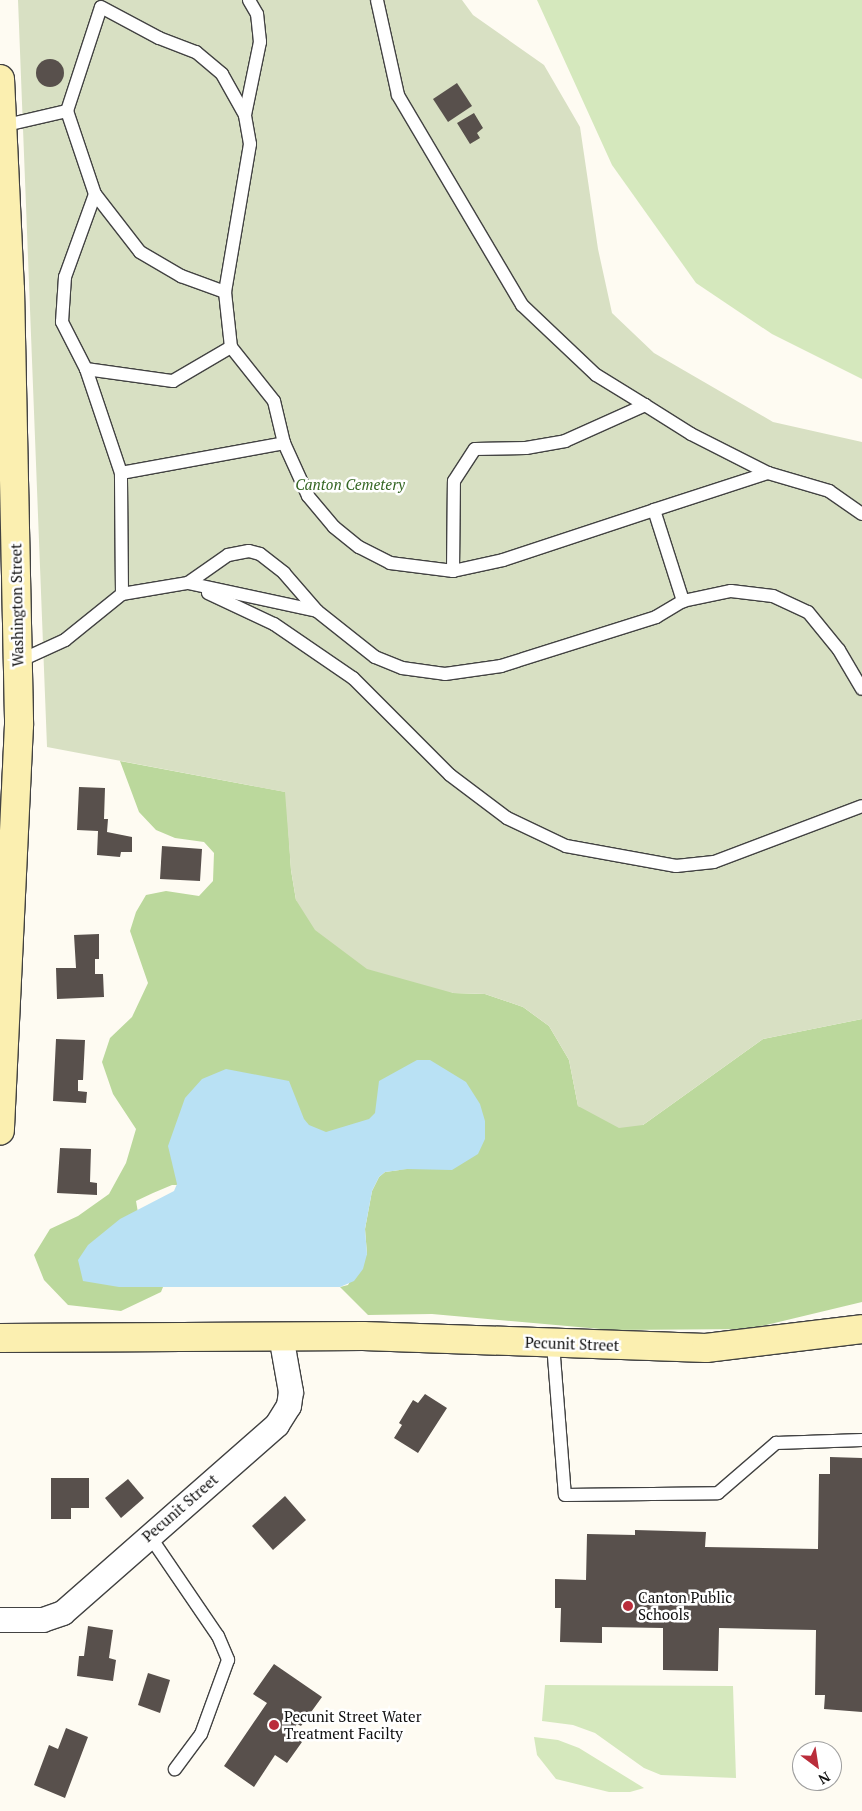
<!DOCTYPE html>
<style>
body{margin:0}
#map{position:relative;width:862px;height:1811px;overflow:hidden;background:#fefbf2;font-family:"PT Serif",serif}
div>[style]{position:absolute}
[style*='--x']{left:calc(var(--x)*1px);top:calc(var(--y)*1px);width:calc(var(--w)*1px);rotate:calc(var(--a)*1deg)}
.green>*{inset:0;background:#d5e8bd}
.forest>*{inset:0;background:#bbd89c}
.cemetery>*{inset:0;background:#d8e0c3}
.water>*{inset:0;background:#b9e1f4}
.building>*{inset:0;background:#58504c}
.round{border-radius:50%}
.roads{filter:drop-shadow(1px 0 #424242) drop-shadow(-1px 0 #424242) drop-shadow(0 1px #424242) drop-shadow(0 -1px #424242)}
.lane>*{height:12px;margin:-6px;padding:0 6px;transform-origin:6px;border-radius:6px;background:#fff}
.street>*{height:24px;margin:-12px;padding:0 12px;transform-origin:12px;border-radius:12px;background:#fff}
.secondary>*{height:28px;margin:-14px;padding:0 14px;transform-origin:14px;border-radius:14px;background:#fbefb0}
.dots>*{width:14px;height:14px;translate:-50% -50%;box-sizing:border-box;border:2px solid #fff;border-radius:50%}
span{translate:-50% -50%;white-space:nowrap;text-align:center;line-height:1.15;-webkit-text-stroke:5px #fff;paint-order:stroke}
.park-label{font-size:15px;color:#336522;font-style:italic}
.street-label{font-size:15px;color:#0f0f0f}
.poi-label{font-size:15px;color:#0f0f0f}
.left{translate:0 -50%;text-align:left}
.north{position:absolute;left:792px;top:1741px;width:50px;height:50px;box-sizing:border-box;background:#fff;border:1px solid #9f9f9f;border-radius:50%;rotate:149deg;font-size:14px;font-weight:700;line-height:20px;text-align:center;color:#0f0f0f}
.north::after{content:'';display:block;margin:auto;width:18px;height:22px;background:#ba2d3b;clip-path:polygon(50% 0,100% 100%,50% 72%,0 100%)}
</style>
<div id="map">
<div class="green">
<i style="clip-path:polygon(537px 0,862px 0,862px 379px,772px 334px,696px 283px,612px 165px)"></i>
<i style="clip-path:polygon(545px 1685px,733px 1686px,736px 1778px,661px 1775px,644px 1768px,595px 1733px,573px 1725px,542px 1721px)"></i>
<i style="clip-path:polygon(534px 1737px,558px 1740px,579px 1748px,644px 1788px,630px 1792px,609px 1792px,556px 1779px,537px 1755px)"></i>
</div>
<div class="forest">
<i style="clip-path:polygon(120px 761px,286px 792px,291px 870px,296px 900px,453px 993px,485px 994px,523px 1007px,549px 1026px,569px 1060px,578px 1106px,643px 1125px,763px 1039px,862px 1019px,862px 1302px,749px 1329px,612px 1330px,432px 1314px,368px 1315px,340px 1287px,348px 1285px,367px 1254px,365px 1229px,372px 1191px,379px 1177px,385px 1172px,407px 1169px,218px 1185px,172px 1185px,153px 1193px,136px 1201px,141px 1230px,169px 1272px,161px 1292px,121px 1311px,68px 1305px,44px 1280px,34px 1255px,50px 1229px,78px 1216px,109px 1194px,126px 1163px,136px 1129px,113px 1094px,102px 1062px,110px 1038px,132px 1017px,148px 983px,130px 931px,136px 912px,146px 895px,166px 891px,199px 896px,213px 881px,214px 853px,204px 842px,175px 838px,156px 830px,139px 812px)"></i>
</div>
<div class="cemetery">
<i style="clip-path:polygon(18px 0,462px 0,473px 15px,544px 65px,580px 127px,598px 249px,612px 313px,654px 353px,773px 422px,862px 442px,862px 1019px,763px 1039px,643px 1125px,619px 1128px,578px 1106px,569px 1060px,549px 1026px,523px 1007px,485px 994px,453px 993px,367px 969px,315px 930px,296px 900px,291px 870px,285px 792px,47px 747px)"></i>
</div>
<div class="water">
<i style="clip-path:polygon(417px 1060px,430px 1060px,466px 1082px,480px 1104px,485px 1121px,485px 1139px,478px 1154px,452px 1170px,407px 1169px,385px 1172px,379px 1177px,372px 1191px,365px 1229px,367px 1254px,363px 1269px,354px 1281px,340px 1287px,119px 1287px,83px 1281px,78px 1260px,88px 1245px,120px 1219px,174px 1191px,177px 1184px,168px 1146px,185px 1098px,202px 1079px,226px 1069px,289px 1081px,304px 1119px,309px 1125px,326px 1132px,369px 1119px,375px 1113px,379px 1081px)"></i>
</div>
<div class="building">
<i class="round" style="left:36px;top:59px;width:28px;height:28px"></i>
<i style="clip-path:polygon(457px 83px,472px 106px,448px 122px,433px 99px)"></i>
<i style="clip-path:polygon(474px 113px,483px 128px,477px 133px,480px 138px,470px 144px,457px 123px)"></i>
<i style="clip-path:polygon(79px 787px,105px 788px,104px 819px,108px 819px,107px 832px,132px 837px,132px 852px,121px 852px,120px 857px,97px 855px,98px 831px,77px 830px)"></i>
<i style="clip-path:polygon(162px 846px,202px 849px,200px 881px,160px 879px)"></i>
<i style="clip-path:polygon(99px 934px,99px 959px,95px 959px,95px 974px,103px 974px,104px 997px,57px 999px,56px 968px,76px 968px,74px 935px)"></i>
<i style="clip-path:polygon(56px 1039px,85px 1040px,83px 1080px,78px 1080px,78px 1091px,87px 1092px,86px 1103px,53px 1101px)"></i>
<i style="clip-path:polygon(60px 1148px,91px 1149px,90px 1182px,97px 1183px,97px 1195px,57px 1193px)"></i>
<i style="clip-path:polygon(425px 1394px,447px 1408px,418px 1453px,394px 1438px,402px 1425px,399px 1423px,413px 1400px,418px 1403px)"></i>
<i style="clip-path:polygon(830px 1457px,862px 1458px,862px 1712px,824px 1709px,825px 1695px,815px 1695px,816px 1630px,719px 1628px,718px 1671px,663px 1670px,663px 1628px,602px 1627px,602px 1643px,560px 1642px,561px 1608px,555px 1608px,555px 1579px,586px 1580px,587px 1534px,635px 1535px,635px 1530px,706px 1532px,705px 1547px,818px 1549px,819px 1474px,830px 1474px)"></i>
<i style="clip-path:polygon(51px 1478px,89px 1478px,89px 1508px,71px 1508px,71px 1519px,51px 1519px)"></i>
<i style="clip-path:polygon(128px 1479px,144px 1498px,121px 1518px,105px 1498px)"></i>
<i style="clip-path:polygon(285px 1496px,306px 1520px,273px 1550px,252px 1526px)"></i>
<i style="clip-path:polygon(88px 1626px,113px 1630px,109px 1658px,116px 1660px,113px 1681px,77px 1676px,79px 1656px,84px 1656px)"></i>
<i style="clip-path:polygon(274px 1664px,322px 1697px,301px 1726px,297px 1724px,290px 1734px,302px 1742px,287px 1763px,275px 1755px,254px 1787px,224px 1766px,267px 1703px,253px 1694px)"></i>
<i style="clip-path:polygon(148px 1673px,170px 1680px,160px 1713px,138px 1705px)"></i>
<i style="clip-path:polygon(66px 1728px,88px 1737px,65px 1798px,34px 1785px,49px 1745px,58px 1749px)"></i>
</div>
<div class="roads">
<div class="lane">
<i style="--x:67;--y:111;--w:88;--a:71.4"></i>
<i style="--x:2;--y:126;--w:67;--a:-13"></i>
<i style="--x:67;--y:111;--w:109;--a:-71.9"></i>
<i style="--x:101;--y:7;--w:66;--a:28.1"></i>
<i style="--x:159;--y:38;--w:40;--a:21"></i>
<i style="--x:196;--y:52;--w:34;--a:40"></i>
<i style="--x:222;--y:74;--w:47;--a:60.7"></i>
<i style="--x:225;--y:292;--w:55;--a:83.8"></i>
<i style="--x:86;--y:369;--w:88;--a:7.9"></i>
<i style="--x:173;--y:381;--w:67;--a:-30.4"></i>
<i style="--x:231;--y:347;--w:69;--a:51.5"></i>
<i style="--x:274;--y:401;--w:43;--a:76.6"></i>
<i style="--x:645;--y:405;--w:54;--a:32.2"></i>
<i style="--x:691;--y:434;--w:86;--a:26.9"></i>
<i style="--x:768;--y:473;--w:64;--a:16.4"></i>
<i style="--x:829;--y:491;--w:40;--a:34.9"></i>
<i style="--x:121;--y:473;--w:166;--a:-10.4"></i>
<i style="--x:284;--y:443;--w:58;--a:65.6"></i>
<i style="--x:308;--y:496;--w:40;--a:50"></i>
<i style="--x:334;--y:527;--w:32;--a:39"></i>
<i style="--x:359;--y:547;--w:35;--a:27"></i>
<i style="--x:390;--y:563;--w:64;--a:7.2"></i>
<i style="--x:453;--y:571;--w:90;--a:-89.4"></i>
<i style="--x:454;--y:481;--w:38;--a:-57"></i>
<i style="--x:475;--y:449;--w:51;--a:-1.1"></i>
<i style="--x:526;--y:448;--w:40;--a:-10"></i>
<i style="--x:565;--y:441;--w:88;--a:-24.2"></i>
<i style="--x:645;--y:405;--w:57;--a:-148.5"></i>
<i style="--x:596;--y:375;--w:102;--a:-136.6"></i>
<i style="--x:522;--y:305;--w:244;--a:-120.6"></i>
<i style="--x:398;--y:95;--w:97;--a:-102.5"></i>
<i style="--x:654;--y:510;--w:120;--a:-18"></i>
<i style="--x:453;--y:571;--w:51;--a:-12.4"></i>
<i style="--x:503;--y:560;--w:159;--a:-18.3"></i>
<i style="--x:654;--y:510;--w:96;--a:72.3"></i>
<i style="--x:188;--y:583;--w:49;--a:-35"></i>
<i style="--x:228;--y:555;--w:21;--a:-11"></i>
<i style="--x:249;--y:551;--w:11;--a:15"></i>
<i style="--x:260;--y:554;--w:31;--a:38"></i>
<i style="--x:284;--y:573;--w:50;--a:49"></i>
<i style="--x:208;--y:593;--w:73;--a:25.2"></i>
<i style="--x:274;--y:624;--w:96;--a:34.4"></i>
<i style="--x:353;--y:678;--w:137;--a:45"></i>
<i style="--x:450;--y:775;--w:71;--a:37"></i>
<i style="--x:507;--y:818;--w:65;--a:25.4"></i>
<i style="--x:566;--y:846;--w:112;--a:10.3"></i>
<i style="--x:676;--y:866;--w:38;--a:-6"></i>
<i style="--x:714;--y:862;--w:158;--a:-20.7"></i>
<i style="--x:122;--y:594;--w:121;--a:-90.5"></i>
<i style="--x:121;--y:473;--w:110;--a:-108.6"></i>
<i style="--x:86;--y:369;--w:53;--a:-117.1"></i>
<i style="--x:62;--y:322;--w:45;--a:-86.2"></i>
<i style="--x:65;--y:277;--w:88;--a:-70.1"></i>
<i style="--x:95;--y:194;--w:73;--a:52.2"></i>
<i style="--x:140;--y:252;--w:48;--a:30.3"></i>
<i style="--x:181;--y:276;--w:47;--a:20"></i>
<i style="--x:225;--y:292;--w:150;--a:-80.4"></i>
<i style="--x:250;--y:144;--w:29;--a:-100"></i>
<i style="--x:245;--y:115;--w:75;--a:-78.4"></i>
<i style="--x:260;--y:42;--w:28;--a:-96"></i>
<i style="--x:257;--y:14;--w:16;--a:-120"></i>
<i style="--x:17;--y:662;--w:53;--a:-24.6"></i>
<i style="--x:65;--y:640;--w:73;--a:-38.9"></i>
<i style="--x:122;--y:594;--w:67;--a:-9.5"></i>
<i style="--x:188;--y:583;--w:132;--a:12.2"></i>
<i style="--x:317;--y:611;--w:74;--a:38.4"></i>
<i style="--x:375;--y:657;--w:29;--a:22"></i>
<i style="--x:402;--y:668;--w:43;--a:7.9"></i>
<i style="--x:445;--y:674;--w:57;--a:-8.1"></i>
<i style="--x:501;--y:666;--w:163;--a:-17.5"></i>
<i style="--x:656;--y:617;--w:31;--a:-31"></i>
<i style="--x:683;--y:601;--w:49;--a:-11.8"></i>
<i style="--x:731;--y:591;--w:42;--a:6.8"></i>
<i style="--x:773;--y:596;--w:38;--a:25"></i>
<i style="--x:808;--y:612;--w:49;--a:50.8"></i>
<i style="--x:839;--y:650;--w:45;--a:59.5"></i>
<i style="--x:553;--y:1344;--w:151;--a:85.5"></i>
<i style="--x:565;--y:1495;--w:153;--a:-0.7"></i>
<i style="--x:718;--y:1493;--w:77;--a:-40.8"></i>
<i style="--x:776;--y:1443;--w:86;--a:-2"></i>
<i style="--x:149;--y:1535;--w:122;--a:55.7"></i>
<i style="--x:218;--y:1636;--w:26;--a:67"></i>
<i style="--x:228;--y:1660;--w:79;--a:110"></i>
<i style="--x:201;--y:1734;--w:44;--a:126.6"></i>
</div>
<div class="street">
<i style="--x:0;--y:1620;--w:43;--a:0"></i>
<i style="--x:43;--y:1620;--w:21;--a:-19"></i>
<i style="--x:63;--y:1613;--w:285;--a:-41.3"></i>
<i style="--x:277;--y:1425;--w:22;--a:-58"></i>
<i style="--x:289;--y:1406;--w:14;--a:-82"></i>
<i style="--x:291;--y:1392;--w:57;--a:-100.1"></i>
</div>
<div class="secondary">
<i style="--x:0;--y:79;--w:210;--a:87.3"></i>
<i style="--x:10;--y:289;--w:436;--a:88.8"></i>
<i style="--x:19;--y:725;--w:406;--a:92.7"></i>
<i style="--x:0;--y:1338;--w:363;--a:-0.3"></i>
<i style="--x:363;--y:1336;--w:343;--a:2"></i>
<i style="--x:706;--y:1348;--w:157;--a:-6.9"></i>
</div>
</div>
<div class="dots">
<i style="left:628px;top:1606px;background:#ba2d3b"></i>
<i style="left:274px;top:1725px;background:#ba2d3b"></i>
</div>
<div class="park-label">
<span style="left:350px;top:485px">Canton Cemetery</span>
</div>
<div class="street-label">
<span style="left:17px;top:605px;rotate:-91deg">Washington Street</span>
<span style="left:572px;top:1344px;rotate:2deg">Pecunit Street</span>
<span style="left:180px;top:1508px;rotate:-41deg">Pecunit Street</span>
</div>
<div class="poi-label">
<span class="left" style="left:638px;top:1606px">Canton Public<br>Schools</span>
<span class="left" style="left:284px;top:1725px">Pecunit Street Water<br>Treatment Facilty</span>
</div>
<div class="north">N</div>
</div>
